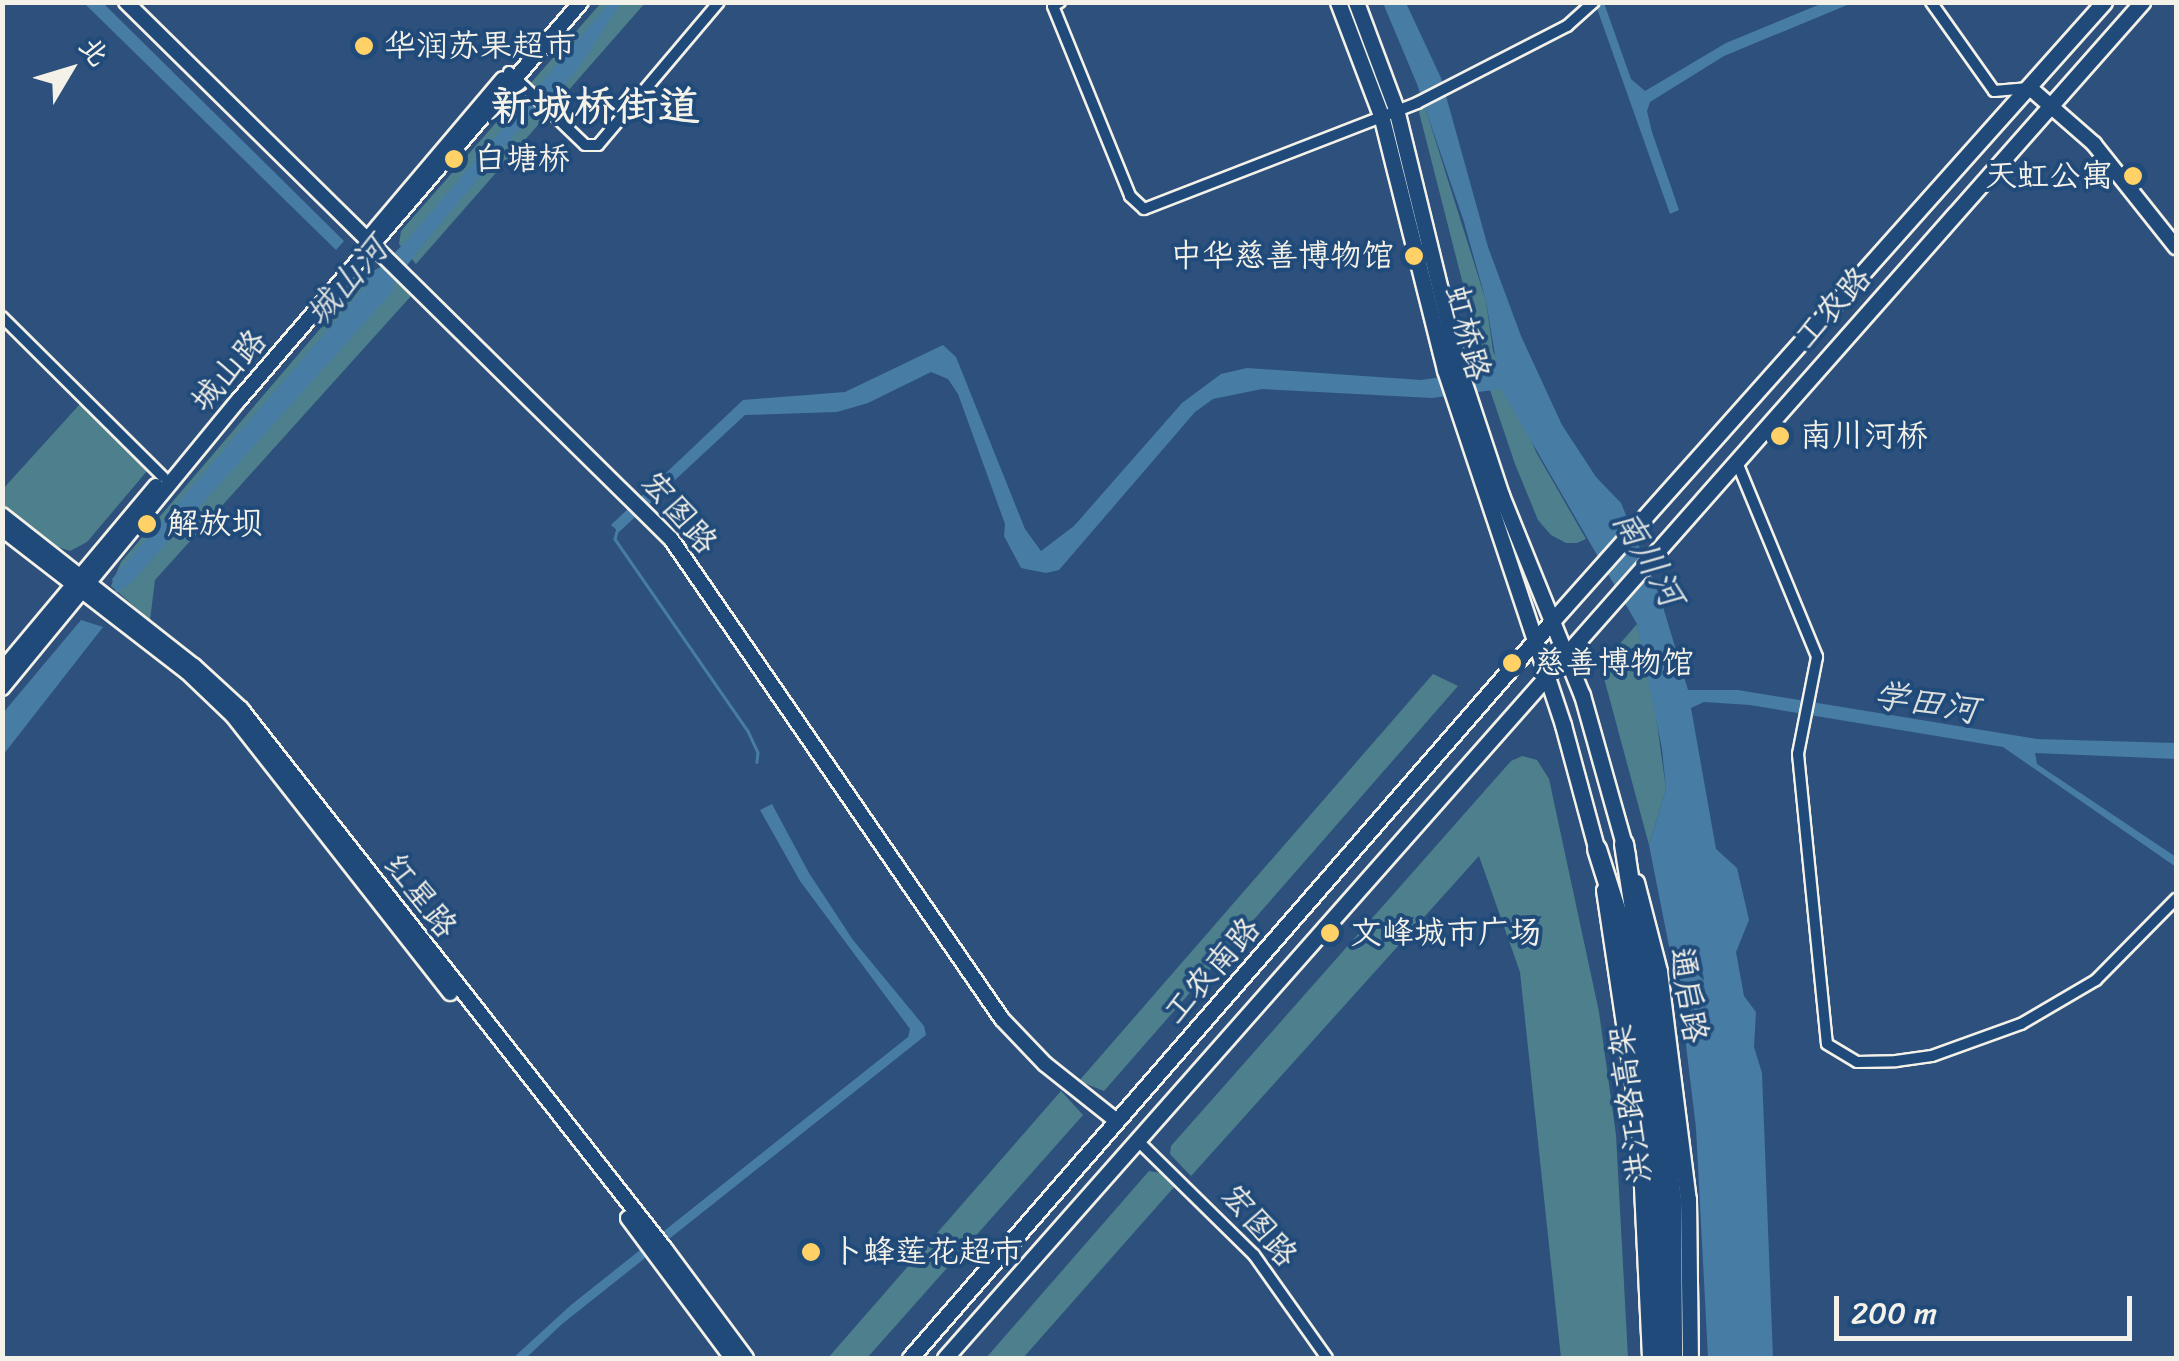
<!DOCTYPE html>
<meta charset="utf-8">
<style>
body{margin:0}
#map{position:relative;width:2179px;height:1361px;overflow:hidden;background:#2d517c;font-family:Sriracha,"LXGW WenKai TC",sans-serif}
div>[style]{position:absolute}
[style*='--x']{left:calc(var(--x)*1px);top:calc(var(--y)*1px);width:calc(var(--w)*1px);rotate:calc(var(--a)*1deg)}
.green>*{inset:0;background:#4d808c}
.water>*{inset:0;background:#477ca5}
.stream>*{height:2.5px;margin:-1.25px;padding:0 1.25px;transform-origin:1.25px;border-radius:1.25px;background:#477ca5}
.roads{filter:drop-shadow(2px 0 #f4f1e8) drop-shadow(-2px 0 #f4f1e8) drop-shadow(0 2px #f4f1e8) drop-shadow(0 -2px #f4f1e8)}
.street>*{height:10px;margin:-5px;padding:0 5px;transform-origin:5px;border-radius:5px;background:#1f4a7a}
.secondary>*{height:14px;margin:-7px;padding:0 7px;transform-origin:7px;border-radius:7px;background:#1f4a7a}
.primary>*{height:15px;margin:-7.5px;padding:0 7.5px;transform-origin:7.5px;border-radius:7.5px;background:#1f4a7a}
.highway>*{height:18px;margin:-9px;padding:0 9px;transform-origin:9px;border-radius:9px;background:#1f4a7a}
.dots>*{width:28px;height:28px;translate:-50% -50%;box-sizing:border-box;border:5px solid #1f4a7a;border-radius:50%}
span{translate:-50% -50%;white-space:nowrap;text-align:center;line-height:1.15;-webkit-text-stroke:8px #1f4a7a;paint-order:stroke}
.poi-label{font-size:32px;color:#f4f1e8}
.left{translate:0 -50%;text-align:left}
.right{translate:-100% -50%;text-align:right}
.street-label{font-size:32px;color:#f4f1e8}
.water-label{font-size:35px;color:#dadfde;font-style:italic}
.district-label{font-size:42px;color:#f4f1e8;font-weight:700}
.frame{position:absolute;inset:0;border:5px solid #f4f1e8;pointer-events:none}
.north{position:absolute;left:20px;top:20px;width:100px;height:100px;-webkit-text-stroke:8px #1f4a7a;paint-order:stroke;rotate:52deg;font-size:28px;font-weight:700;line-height:40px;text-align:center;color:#f4f1e8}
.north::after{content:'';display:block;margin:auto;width:35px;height:45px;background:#f4f1e8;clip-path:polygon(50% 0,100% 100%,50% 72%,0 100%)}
.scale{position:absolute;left:1834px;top:1296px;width:298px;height:45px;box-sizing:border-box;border:5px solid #f4f1e8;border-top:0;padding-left:12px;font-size:30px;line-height:35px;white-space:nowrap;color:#f4f1e8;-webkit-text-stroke:8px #1f4a7a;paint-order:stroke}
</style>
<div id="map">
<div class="green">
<i style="clip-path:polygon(601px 3px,645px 3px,416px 264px,399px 244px,401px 231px)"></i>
<i style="clip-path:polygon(1424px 104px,1486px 301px,1493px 351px,1536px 452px,1586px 539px,1577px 543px,1566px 543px,1551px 535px,1538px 520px,1515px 464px,1490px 390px,1419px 112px)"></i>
<i style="clip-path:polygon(381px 267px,411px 296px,155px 580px,150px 620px,111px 586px,121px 562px,367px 274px)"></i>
<i style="clip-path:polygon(80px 404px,147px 471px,87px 542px,70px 551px,55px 546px,3px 504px,3px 489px)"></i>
<i style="clip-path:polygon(1637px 624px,1653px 695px,1666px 789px,1649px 845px,1604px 678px,1610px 655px)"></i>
<i style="clip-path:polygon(1433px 674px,1458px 686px,1104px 1091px,1079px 1081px)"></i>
<i style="clip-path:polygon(1522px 756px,1537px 760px,1549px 779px,1599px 1012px,1616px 1135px,1628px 1358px,1561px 1358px,1520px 972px,1479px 856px,1191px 1176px,1170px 1154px,1171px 1146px,1511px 761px)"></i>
<i style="clip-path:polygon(1061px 1091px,1083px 1115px,867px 1358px,828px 1358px)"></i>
<i style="clip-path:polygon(1149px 1171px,1160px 1173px,1175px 1186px,1023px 1358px,986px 1358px)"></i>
</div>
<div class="water">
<i style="clip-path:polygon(84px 3px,103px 3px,344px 241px,336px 250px)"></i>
<i style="clip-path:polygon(609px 3px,621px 3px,576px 72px,521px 127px,421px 247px,393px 284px,394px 290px,131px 583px,116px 593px,112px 579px,365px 287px,367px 274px,381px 267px,410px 237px)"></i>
<i style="clip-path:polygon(1383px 3px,1406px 3px,1441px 78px,1488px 247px,1521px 336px,1562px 425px,1596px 477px,1621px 503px,1660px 597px,1688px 690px,1738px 690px,2037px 739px,2176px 743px,2176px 759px,2035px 753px,2037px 764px,2176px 857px,2176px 867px,2003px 747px,1750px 705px,1704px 702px,1691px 708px,1716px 849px,1737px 868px,1749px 920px,1736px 952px,1744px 996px,1756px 1012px,1754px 1047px,1762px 1073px,1773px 1358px,1708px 1358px,1696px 1128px,1682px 1012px,1649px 845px,1666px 789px,1662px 749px,1637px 624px,1501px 389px,1432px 398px,1262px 389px,1213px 399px,1195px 412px,1059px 570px,1046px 573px,1021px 568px,1004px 536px,1005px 524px,958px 394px,948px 379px,931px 372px,868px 403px,837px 412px,745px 415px,619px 532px,611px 525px,743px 400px,845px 392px,943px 345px,956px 357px,1025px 529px,1041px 551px,1074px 526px,1182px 403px,1221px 374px,1247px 368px,1421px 380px,1491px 370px,1496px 361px,1486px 301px,1464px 222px,1417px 84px)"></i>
<i style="clip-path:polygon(1595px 3px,1604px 3px,1631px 79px,1645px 91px,1726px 43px,1823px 3px,1852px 3px,1724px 56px,1650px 102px,1647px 111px,1652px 132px,1679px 210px,1670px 214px)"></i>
<i style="clip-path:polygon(81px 620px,103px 627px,3px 755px,3px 713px)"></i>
<i style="clip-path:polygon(772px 804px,809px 873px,853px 940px,924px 1026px,926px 1035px,562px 1324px,526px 1358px,513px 1358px,571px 1305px,908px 1037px,910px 1029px,800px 881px,760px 810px)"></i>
</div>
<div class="stream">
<i style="--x:618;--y:528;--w:11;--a:105"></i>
<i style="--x:615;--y:539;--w:234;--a:55.3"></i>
<i style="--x:748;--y:731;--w:23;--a:65"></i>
<i style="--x:758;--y:752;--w:10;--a:96"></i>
</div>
<div class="roads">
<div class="street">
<i style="--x:1060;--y:2;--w:8;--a:150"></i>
<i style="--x:1053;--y:6;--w:205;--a:67.9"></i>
<i style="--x:1130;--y:196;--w:19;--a:43"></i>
<i style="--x:1144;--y:209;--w:293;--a:-21.2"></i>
<i style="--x:1417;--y:103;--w:169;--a:-27.2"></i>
<i style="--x:1567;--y:26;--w:36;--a:-42"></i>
<i style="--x:1931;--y:2;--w:109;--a:54.7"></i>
<i style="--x:1994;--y:91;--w:35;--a:-5"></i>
<i style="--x:509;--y:72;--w:105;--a:43.8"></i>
<i style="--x:585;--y:145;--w:13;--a:0"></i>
<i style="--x:598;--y:145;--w:187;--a:-49.8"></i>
<i style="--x:2;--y:317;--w:227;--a:44.8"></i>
<i style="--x:1736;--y:460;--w:213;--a:67.6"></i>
<i style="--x:1817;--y:657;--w:99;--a:101.1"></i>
<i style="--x:1798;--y:754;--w:291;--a:84.3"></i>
<i style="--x:1827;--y:1044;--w:35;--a:31"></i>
<i style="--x:1857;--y:1062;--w:39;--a:-1"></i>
<i style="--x:1896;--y:1061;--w:36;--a:-8"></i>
<i style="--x:1932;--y:1056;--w:95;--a:-19.8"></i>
<i style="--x:2021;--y:1024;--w:87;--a:-30.4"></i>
<i style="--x:2096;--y:980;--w:114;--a:-45.4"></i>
<i style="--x:1137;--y:1140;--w:164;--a:44.5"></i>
<i style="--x:1254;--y:1255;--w:126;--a:54.7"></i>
</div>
<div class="secondary">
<i style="--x:126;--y:2;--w:765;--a:44.58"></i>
<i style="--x:671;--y:539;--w:583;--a:55.41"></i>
<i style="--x:1002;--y:1019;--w:62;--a:46.3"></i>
<i style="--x:1045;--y:1064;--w:92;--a:38.4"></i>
<i style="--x:2030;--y:88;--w:85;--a:41.2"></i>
<i style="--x:2094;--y:144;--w:132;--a:51.5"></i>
<i style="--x:371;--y:235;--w:204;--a:-49.8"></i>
<i style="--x:2;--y:515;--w:244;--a:38.2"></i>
<i style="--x:194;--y:666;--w:64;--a:42.5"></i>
<i style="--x:241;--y:709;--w:687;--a:51.86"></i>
<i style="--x:665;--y:1249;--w:136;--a:53.4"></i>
<i style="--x:2;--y:529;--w:234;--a:37.7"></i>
<i style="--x:187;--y:672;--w:64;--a:43.7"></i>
<i style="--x:233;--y:716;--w:352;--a:51.9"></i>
<i style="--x:2;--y:670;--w:240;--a:-50.1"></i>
<i style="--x:2;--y:688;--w:372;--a:-50.6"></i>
<i style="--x:238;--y:401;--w:526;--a:-49.32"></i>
<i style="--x:628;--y:1218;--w:174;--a:53.4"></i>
</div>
<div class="primary">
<i style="--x:1338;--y:2;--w:121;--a:69.2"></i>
<i style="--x:1381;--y:115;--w:263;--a:75.9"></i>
<i style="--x:1445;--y:370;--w:374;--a:71.6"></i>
<i style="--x:1563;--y:725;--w:138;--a:74.9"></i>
<i style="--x:1356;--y:2;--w:114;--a:69.5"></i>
<i style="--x:1396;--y:109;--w:267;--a:76.3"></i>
<i style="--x:1459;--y:368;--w:134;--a:71.7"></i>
<i style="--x:1501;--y:495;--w:216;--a:68"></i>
<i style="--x:1582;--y:695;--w:166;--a:74.3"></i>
<i style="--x:1636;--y:882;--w:92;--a:75.5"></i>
<i style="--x:1659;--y:971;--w:230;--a:82.8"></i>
<i style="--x:1688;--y:1199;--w:159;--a:89.3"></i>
<i style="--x:1604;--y:890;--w:237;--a:81.5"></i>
<i style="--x:1639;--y:1124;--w:234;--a:87.3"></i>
<i style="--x:910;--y:1358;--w:979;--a:-48.94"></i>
<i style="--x:1553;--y:620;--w:828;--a:-48.28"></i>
<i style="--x:945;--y:1358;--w:1809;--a:-48.56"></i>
</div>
<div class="highway">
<i style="--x:1624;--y:844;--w:189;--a:81.2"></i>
<i style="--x:1653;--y:1031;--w:170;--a:83.6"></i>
<i style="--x:1672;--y:1200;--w:158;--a:89.6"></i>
<i style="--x:1597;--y:849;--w:86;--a:72.4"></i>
<i style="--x:1623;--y:931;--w:113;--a:80.3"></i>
<i style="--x:1642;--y:1042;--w:160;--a:84.3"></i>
<i style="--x:1658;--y:1201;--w:157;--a:89.3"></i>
</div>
</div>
<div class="dots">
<i style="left:364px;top:46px;background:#ffd166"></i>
<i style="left:454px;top:159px;background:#ffd166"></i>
<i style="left:2133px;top:176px;background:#ffd166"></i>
<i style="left:1414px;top:256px;background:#ffd166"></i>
<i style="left:1780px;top:436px;background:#ffd166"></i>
<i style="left:147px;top:524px;background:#ffd166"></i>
<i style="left:1512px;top:663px;background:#ffd166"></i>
<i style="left:1330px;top:933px;background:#ffd166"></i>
<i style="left:811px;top:1252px;background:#ffd166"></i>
</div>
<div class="poi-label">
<span class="left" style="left:384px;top:46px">华润苏果超市</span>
<span class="left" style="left:474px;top:159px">白塘桥</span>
<span class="right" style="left:2113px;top:176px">天虹公寓</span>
<span class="right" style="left:1394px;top:256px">中华慈善博物馆</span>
<span class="left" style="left:1800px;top:436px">南川河桥</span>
<span class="left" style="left:167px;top:524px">解放坝</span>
<span class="left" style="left:1534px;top:663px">慈善博物馆</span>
<span class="left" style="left:1350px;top:933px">文峰城市广场</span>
<span class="left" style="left:831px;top:1252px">卜蜂莲花超市</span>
</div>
<div class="street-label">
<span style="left:1833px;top:308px;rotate:-48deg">工农路</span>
<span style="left:1467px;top:333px;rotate:76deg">虹桥路</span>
<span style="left:229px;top:371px;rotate:-49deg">城山路</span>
<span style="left:679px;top:513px;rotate:49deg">宏图路</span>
<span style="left:420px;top:896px;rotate:52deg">红星路</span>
<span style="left:1212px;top:971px;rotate:-49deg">工农南路</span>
<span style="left:1688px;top:995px;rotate:81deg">通启路</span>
<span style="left:1631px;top:1104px;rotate:-97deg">洪江路高架</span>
<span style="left:1259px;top:1226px;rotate:49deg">宏图路</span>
</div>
<div class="water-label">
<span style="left:346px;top:281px;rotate:-49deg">城山河</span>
<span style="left:1649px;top:558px;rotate:60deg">南川河</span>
<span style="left:1926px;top:702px;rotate:9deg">学田河</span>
</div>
<div class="district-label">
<span style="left:595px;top:106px">新城桥街道</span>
</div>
<div class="frame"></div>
<div class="north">北</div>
<div class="scale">200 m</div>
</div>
